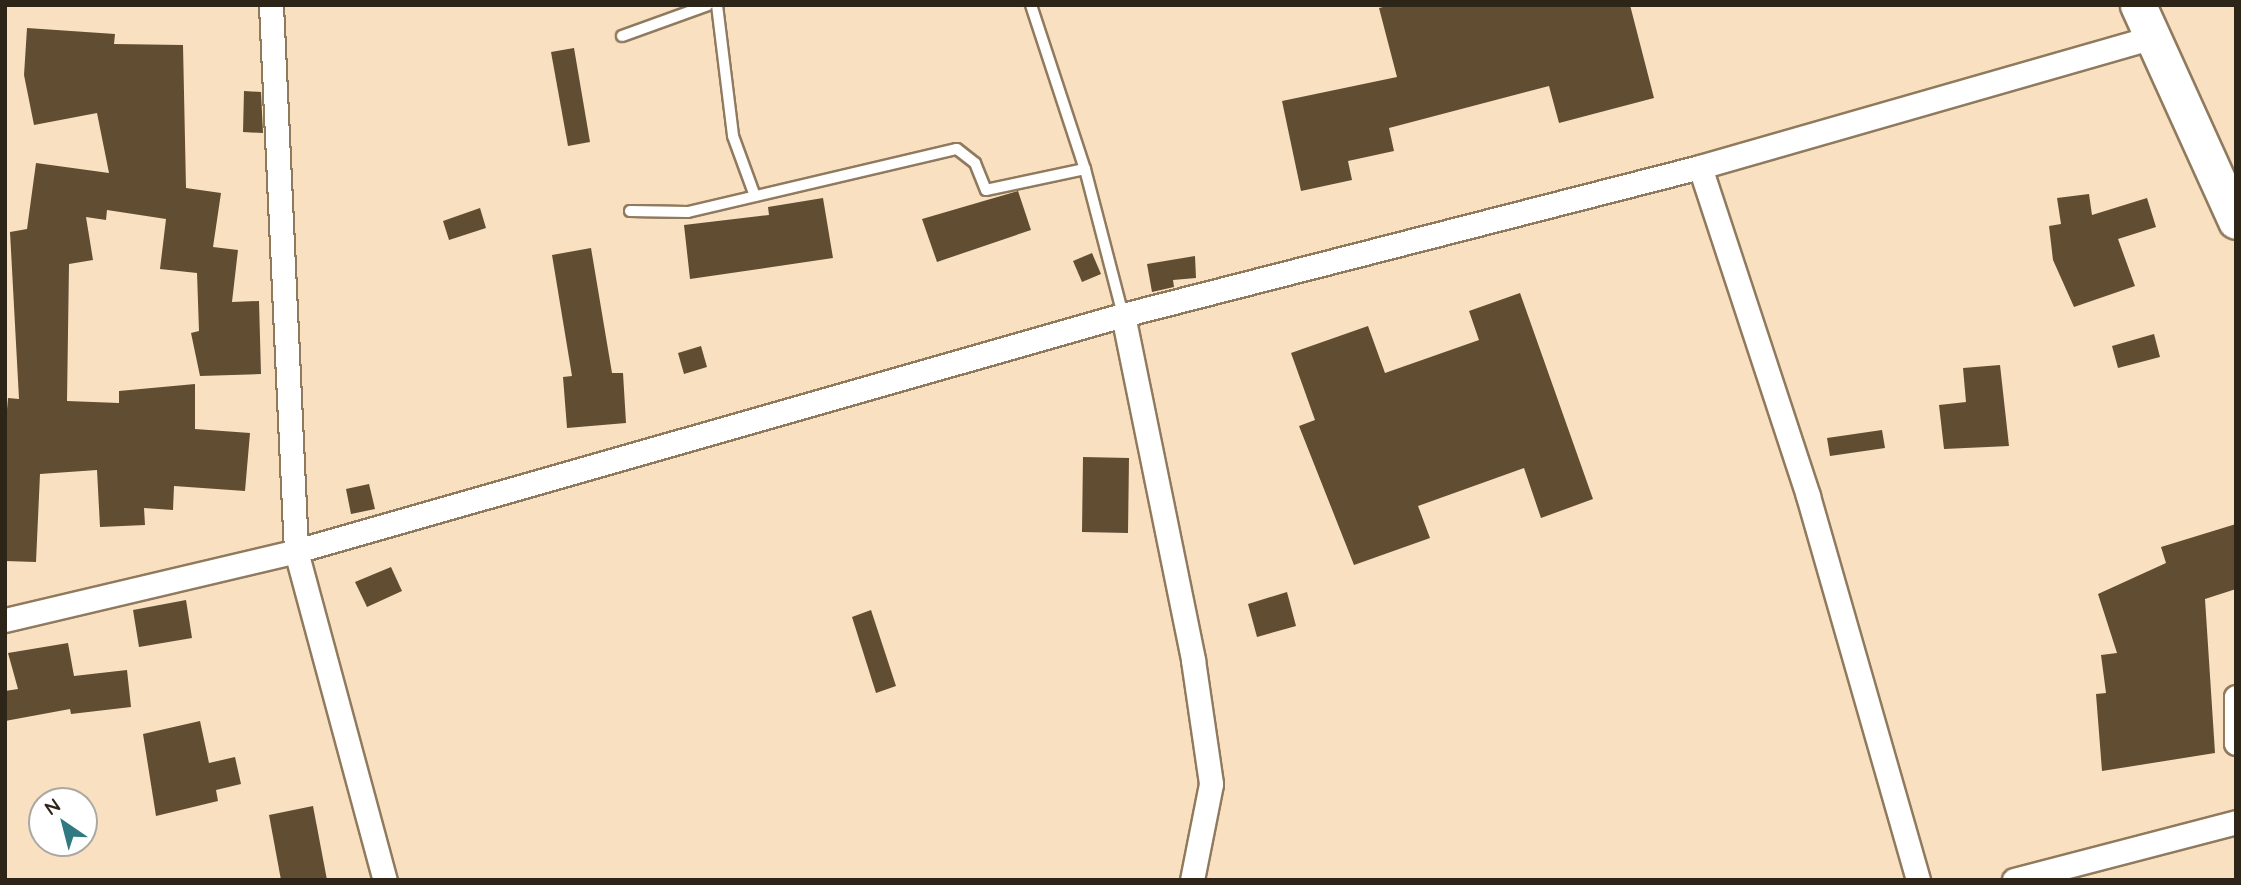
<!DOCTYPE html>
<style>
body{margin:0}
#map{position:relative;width:2241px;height:885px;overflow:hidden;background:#f8e0c1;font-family:Quicksand,sans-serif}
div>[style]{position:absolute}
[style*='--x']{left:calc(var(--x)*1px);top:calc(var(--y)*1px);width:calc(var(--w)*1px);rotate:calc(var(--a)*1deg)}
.building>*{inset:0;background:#614d32}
.roads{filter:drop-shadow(2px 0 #907a5e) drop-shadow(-2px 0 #907a5e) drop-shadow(0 2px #907a5e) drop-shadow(0 -2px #907a5e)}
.service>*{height:10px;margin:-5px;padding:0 5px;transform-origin:5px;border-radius:5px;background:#fff}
.minor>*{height:23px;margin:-11.5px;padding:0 11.5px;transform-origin:11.5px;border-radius:11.5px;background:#fff}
.primary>*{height:35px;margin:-17.5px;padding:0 17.5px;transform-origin:17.5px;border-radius:17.5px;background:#fff}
span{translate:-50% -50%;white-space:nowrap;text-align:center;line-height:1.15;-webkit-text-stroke:7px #fff;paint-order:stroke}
.frame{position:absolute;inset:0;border:7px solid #2e2519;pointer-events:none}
.north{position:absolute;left:28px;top:787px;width:70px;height:70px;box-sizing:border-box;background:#fff;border:2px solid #aba8a3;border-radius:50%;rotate:325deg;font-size:19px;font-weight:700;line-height:28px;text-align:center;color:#2e2519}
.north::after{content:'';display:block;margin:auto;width:24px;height:32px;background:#327a82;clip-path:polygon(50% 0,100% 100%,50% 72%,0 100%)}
</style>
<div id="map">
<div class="building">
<i style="clip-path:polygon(1391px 5px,1630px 5px,1654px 98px,1559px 123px,1549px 86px,1389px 128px,1394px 151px,1348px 161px,1352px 180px,1301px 191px,1282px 101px,1397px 77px,1379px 8px)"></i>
<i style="clip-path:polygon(27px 28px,115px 34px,114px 44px,183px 45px,186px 188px,221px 193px,213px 247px,238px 250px,232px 302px,259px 301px,261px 374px,200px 376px,191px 333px,199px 331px,197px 273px,160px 269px,166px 219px,107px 210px,106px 220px,86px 217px,93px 260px,69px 264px,67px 401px,119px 403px,119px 391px,195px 384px,195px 429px,250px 433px,245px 491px,174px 486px,173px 510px,144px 508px,145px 525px,100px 527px,97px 470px,40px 474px,36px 562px,5px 561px,5px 432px,8px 398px,19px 399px,10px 232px,27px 229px,36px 163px,109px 173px,97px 113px,34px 125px,24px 75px)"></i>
<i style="clip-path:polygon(574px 48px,590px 142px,568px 146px,551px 52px)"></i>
<i style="clip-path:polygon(244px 91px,261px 92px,263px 133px,243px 132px)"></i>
<i style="clip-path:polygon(1018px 191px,1031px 230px,937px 262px,922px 219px)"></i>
<i style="clip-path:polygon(2089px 194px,2092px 215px,2147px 198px,2156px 227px,2118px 239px,2135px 286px,2074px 307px,2053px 260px,2049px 226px,2061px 224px,2057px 198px)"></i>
<i style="clip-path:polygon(823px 198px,833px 258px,690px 279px,684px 225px,769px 215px,768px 207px)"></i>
<i style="clip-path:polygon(480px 208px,486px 228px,449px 240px,443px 221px)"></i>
<i style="clip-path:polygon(591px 248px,612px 373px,623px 373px,626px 423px,567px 428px,563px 377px,572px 376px,552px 255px)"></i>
<i style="clip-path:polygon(1092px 253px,1101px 274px,1082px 282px,1073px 261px)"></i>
<i style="clip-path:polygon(1195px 256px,1196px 278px,1173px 280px,1174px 287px,1152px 292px,1147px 264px)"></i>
<i style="clip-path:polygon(1520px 293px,1593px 499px,1541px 518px,1524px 468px,1418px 506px,1430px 538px,1354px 565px,1299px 426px,1315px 420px,1291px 353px,1368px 326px,1385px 373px,1479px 340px,1469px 311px)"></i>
<i style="clip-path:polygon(2154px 334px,2160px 357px,2118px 368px,2112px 346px)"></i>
<i style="clip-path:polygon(701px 346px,707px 367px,684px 374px,678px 353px)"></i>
<i style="clip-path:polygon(2000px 365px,2009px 446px,1944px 449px,1939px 405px,1966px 402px,1963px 368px)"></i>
<i style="clip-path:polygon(1882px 430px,1885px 448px,1830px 456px,1827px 438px)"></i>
<i style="clip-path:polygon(1083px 457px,1129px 458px,1128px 533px,1082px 532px)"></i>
<i style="clip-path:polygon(369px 484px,375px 509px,351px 514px,346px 489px)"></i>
<i style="clip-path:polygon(2236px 524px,2236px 589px,2205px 599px,2215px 753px,2102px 771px,2096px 694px,2106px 693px,2101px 655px,2117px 653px,2098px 594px,2166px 563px,2161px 547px)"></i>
<i style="clip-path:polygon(391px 567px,402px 591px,367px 607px,355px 582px)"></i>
<i style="clip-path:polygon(1287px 592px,1296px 626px,1257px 637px,1248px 604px)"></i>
<i style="clip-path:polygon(186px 600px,192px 638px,139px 647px,133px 610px)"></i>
<i style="clip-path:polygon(871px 610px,896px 686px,876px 693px,852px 617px)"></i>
<i style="clip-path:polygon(68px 643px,74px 676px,127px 670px,131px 707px,71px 714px,70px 709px,5px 721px,5px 691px,18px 689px,8px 653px)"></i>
<i style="clip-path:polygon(200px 721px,209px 763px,235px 757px,241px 784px,216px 790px,218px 801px,156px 816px,143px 734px)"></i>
<i style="clip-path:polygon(313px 806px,327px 880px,281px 880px,269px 815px)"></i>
</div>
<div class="roads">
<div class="service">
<i style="--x:717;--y:5;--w:132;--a:83"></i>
<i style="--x:733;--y:136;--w:64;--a:69.9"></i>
<i style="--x:1031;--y:5;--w:173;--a:71.8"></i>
<i style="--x:1085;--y:169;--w:151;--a:75.4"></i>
<i style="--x:622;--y:36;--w:91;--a:-19.8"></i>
<i style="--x:630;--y:211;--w:58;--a:1"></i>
<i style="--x:688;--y:212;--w:276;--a:-13.2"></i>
<i style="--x:957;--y:149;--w:23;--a:38"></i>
<i style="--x:975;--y:163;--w:29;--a:68"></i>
<i style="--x:986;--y:190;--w:101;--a:-12"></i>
</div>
<div class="minor">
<i style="--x:271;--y:5;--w:547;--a:87.38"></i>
<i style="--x:296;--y:551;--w:341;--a:74.9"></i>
<i style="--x:1700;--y:167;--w:346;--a:71.8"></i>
<i style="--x:1808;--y:496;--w:399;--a:74"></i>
<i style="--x:1123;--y:315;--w:352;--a:78.5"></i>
<i style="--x:1193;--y:660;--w:125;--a:81.7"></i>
<i style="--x:1211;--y:784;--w:98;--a:101.2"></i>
<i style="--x:5;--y:620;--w:299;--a:-13.3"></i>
<i style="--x:296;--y:551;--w:860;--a:-15.93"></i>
<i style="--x:1123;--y:315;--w:596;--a:-14.39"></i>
<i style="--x:1700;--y:167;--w:472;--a:-16"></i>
<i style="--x:2236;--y:697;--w:46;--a:90"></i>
<i style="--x:2014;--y:880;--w:229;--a:-14.6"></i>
</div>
<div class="primary">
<i style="--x:2138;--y:5;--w:237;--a:65.6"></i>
</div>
</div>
<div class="frame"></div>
<div class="north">N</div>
</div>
